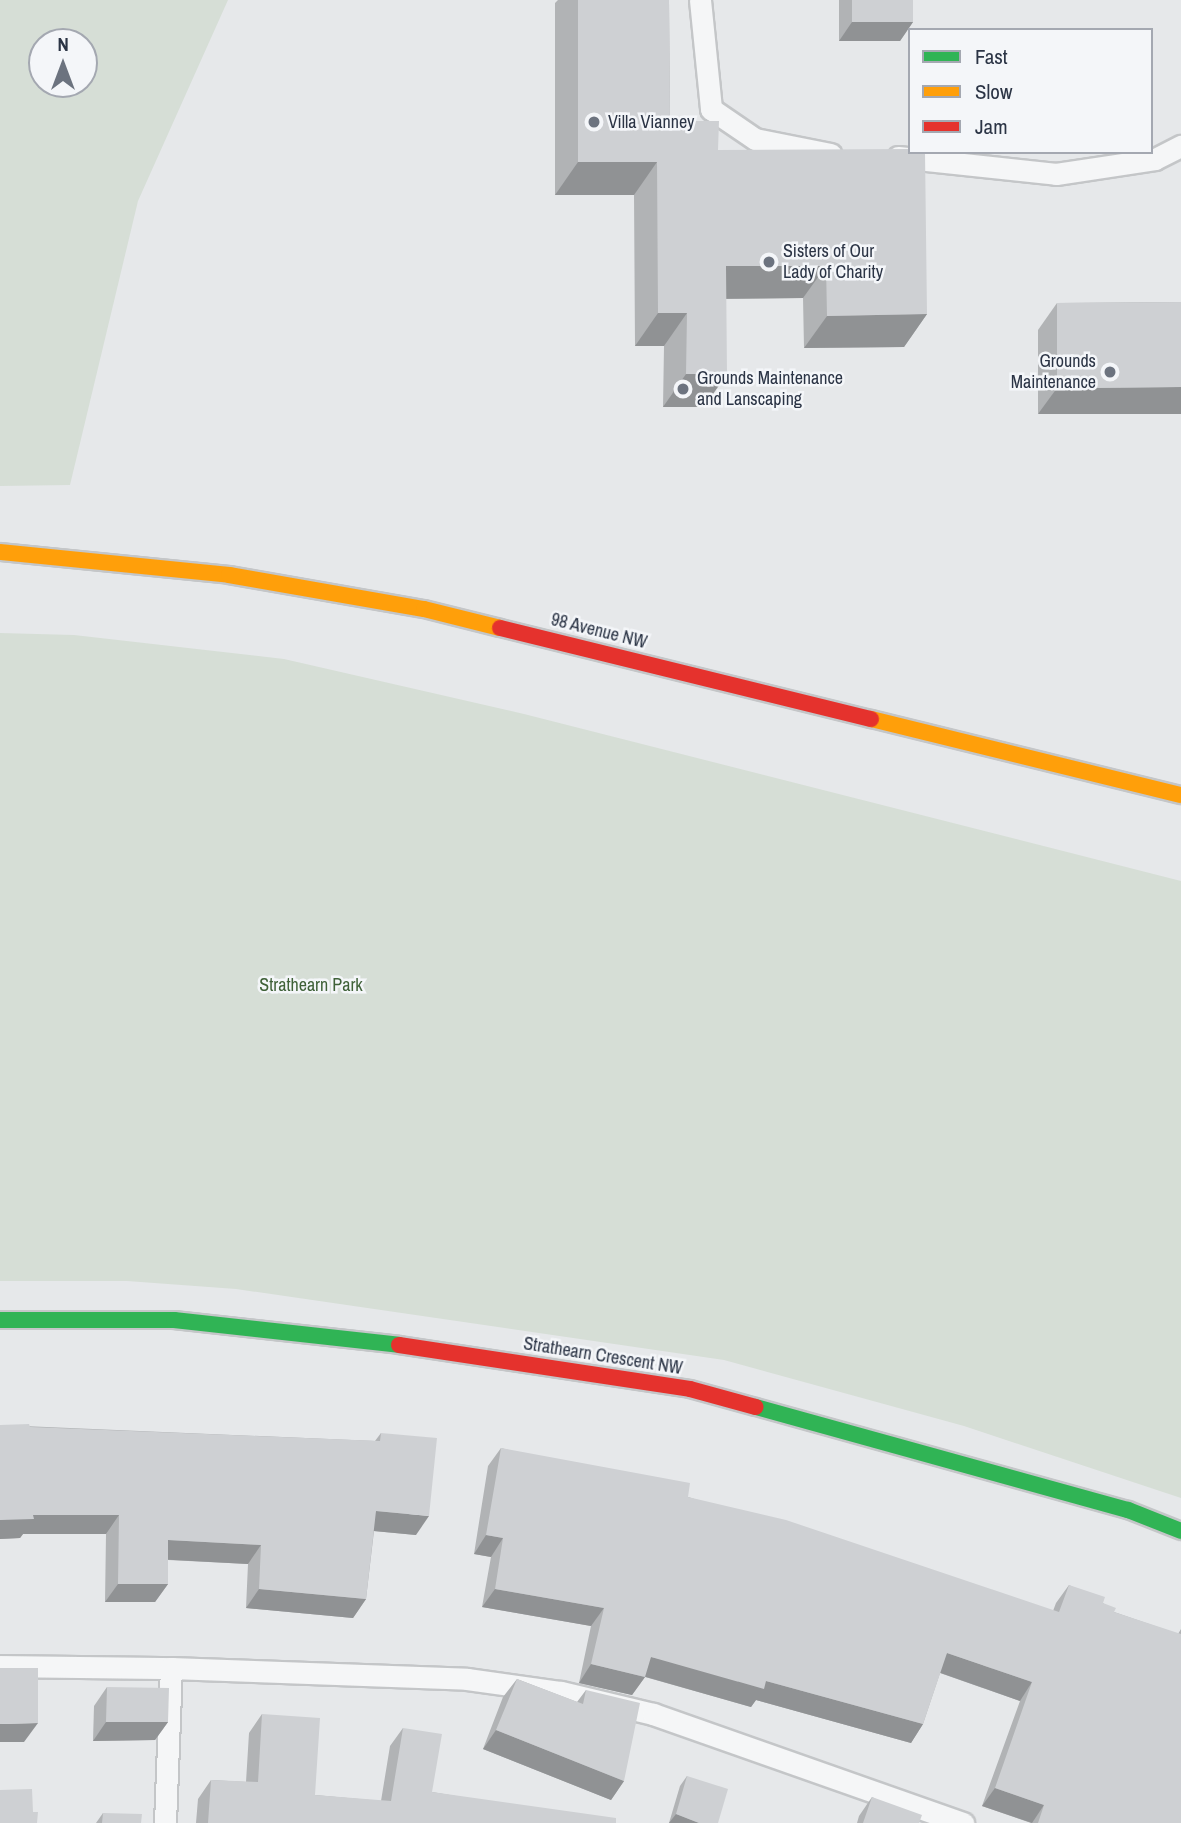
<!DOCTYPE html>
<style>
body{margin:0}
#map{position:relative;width:1181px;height:1823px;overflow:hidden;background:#e6e8ea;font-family:"Archivo Narrow",sans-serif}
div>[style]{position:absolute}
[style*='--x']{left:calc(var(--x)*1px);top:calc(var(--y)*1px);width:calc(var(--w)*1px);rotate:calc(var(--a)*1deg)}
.green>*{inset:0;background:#d6ded6}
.roads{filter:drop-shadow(2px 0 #c4c6c8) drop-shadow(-2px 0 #c4c6c8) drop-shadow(0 2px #c4c6c8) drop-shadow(0 -2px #c4c6c8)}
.lane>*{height:21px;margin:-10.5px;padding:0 10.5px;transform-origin:10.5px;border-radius:10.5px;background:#f5f6f7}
.fast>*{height:16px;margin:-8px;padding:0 8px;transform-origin:8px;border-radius:8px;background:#30b455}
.slow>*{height:16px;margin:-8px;padding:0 8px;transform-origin:8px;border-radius:8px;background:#ff9f0a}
.jam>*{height:16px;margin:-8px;padding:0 8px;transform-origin:8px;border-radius:8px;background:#e5322d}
.wall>*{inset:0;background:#b1b3b5}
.shaded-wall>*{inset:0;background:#909294}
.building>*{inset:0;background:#ced0d3}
.dots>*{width:19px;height:19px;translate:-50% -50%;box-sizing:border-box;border:4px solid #f4f6f9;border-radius:50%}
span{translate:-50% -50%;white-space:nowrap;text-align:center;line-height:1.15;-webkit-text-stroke:5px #f4f6f9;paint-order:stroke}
.poi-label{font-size:18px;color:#2b3445}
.left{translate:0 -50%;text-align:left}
.right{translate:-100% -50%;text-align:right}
.street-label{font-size:18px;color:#2b3445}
.park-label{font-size:18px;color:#3f6138}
.legend{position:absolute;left:908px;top:28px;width:245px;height:126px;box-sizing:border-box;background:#f4f6f9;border:2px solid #a4a8b1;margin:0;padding:9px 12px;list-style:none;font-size:21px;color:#2b3445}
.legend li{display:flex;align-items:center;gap:14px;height:35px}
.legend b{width:35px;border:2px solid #a4a8b1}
.north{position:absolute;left:28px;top:28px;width:70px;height:70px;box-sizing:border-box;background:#f4f6f9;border:2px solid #a4a8b1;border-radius:50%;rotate:0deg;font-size:19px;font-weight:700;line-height:28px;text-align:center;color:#2b3445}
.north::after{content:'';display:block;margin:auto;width:24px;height:32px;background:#6c737f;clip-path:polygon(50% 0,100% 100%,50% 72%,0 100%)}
</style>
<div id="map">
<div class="green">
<i style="clip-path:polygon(evenodd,0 0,228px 0,138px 201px,70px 485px,0 486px,0 0,42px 42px,84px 42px,84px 84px,42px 84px,42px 42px)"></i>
<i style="clip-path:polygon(0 633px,74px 635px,284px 659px,524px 714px,1181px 881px,1181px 1498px,964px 1426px,724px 1360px,236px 1289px,127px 1281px,0 1281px)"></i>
</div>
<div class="roads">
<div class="lane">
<i style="--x:700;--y:0;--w:110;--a:84.2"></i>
<i style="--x:711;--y:109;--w:53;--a:34.3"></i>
<i style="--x:755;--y:139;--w:77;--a:11.2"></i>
<i style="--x:898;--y:157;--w:159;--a:6.1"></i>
<i style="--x:1056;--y:174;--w:100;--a:-8.6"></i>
<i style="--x:1155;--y:159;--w:29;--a:-27"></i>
<i style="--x:0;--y:1666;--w:171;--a:0.7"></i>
<i style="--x:165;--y:1823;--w:155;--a:-87.8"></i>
<i style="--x:171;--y:1668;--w:296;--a:2.1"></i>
<i style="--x:467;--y:1679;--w:95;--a:7.9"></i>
<i style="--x:561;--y:1692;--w:95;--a:13.4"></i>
<i style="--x:653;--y:1714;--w:329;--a:19.4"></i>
</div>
<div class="fast">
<i style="--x:0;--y:1320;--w:174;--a:0"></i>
<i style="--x:174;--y:1320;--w:226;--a:6.3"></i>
<i style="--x:756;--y:1407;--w:386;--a:15.5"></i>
<i style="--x:1128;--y:1510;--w:57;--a:21.6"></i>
</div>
<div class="slow">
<i style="--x:0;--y:552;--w:230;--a:5.7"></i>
<i style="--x:229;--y:575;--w:198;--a:9.9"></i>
<i style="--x:424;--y:609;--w:78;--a:14"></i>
<i style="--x:871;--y:719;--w:319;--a:13.8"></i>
</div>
<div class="jam">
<i style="--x:500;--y:628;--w:382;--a:13.8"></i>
<i style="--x:399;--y:1345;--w:294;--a:8.6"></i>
<i style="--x:690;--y:1389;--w:68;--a:15.3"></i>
</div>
</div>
<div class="wall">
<i style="clip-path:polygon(558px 0,669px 0,670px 121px,718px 150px,927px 314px,904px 347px,804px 348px,803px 298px,726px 299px,704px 407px,663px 407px,664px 346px,635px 346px,634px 195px,555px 195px,555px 3px)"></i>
<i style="clip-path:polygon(839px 0,913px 0,913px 22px,900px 41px,839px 41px)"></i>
<i style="clip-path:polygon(1181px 302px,1038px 414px,1038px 330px,1057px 303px)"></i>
<i style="clip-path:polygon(0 1425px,375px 1441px,381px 1433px,416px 1535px,374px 1531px,366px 1599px,353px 1618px,246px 1608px,248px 1564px,168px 1560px,168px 1584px,155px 1602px,105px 1602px,106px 1534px,23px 1534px,20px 1538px,0 1539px)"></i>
<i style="clip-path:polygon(501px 1448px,688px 1497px,1053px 1611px,1056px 1603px,1069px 1585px,1103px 1603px,1114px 1612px,1178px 1634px,1181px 1629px,1181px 1823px,1031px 1823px,982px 1806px,1020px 1701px,940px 1673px,923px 1724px,911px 1743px,756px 1700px,751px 1707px,645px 1677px,632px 1695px,579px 1683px,591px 1626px,482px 1607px,491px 1557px,474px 1554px,488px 1466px)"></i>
<i style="clip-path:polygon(517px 1679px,577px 1702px,586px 1690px,624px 1781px,611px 1800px,483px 1749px,503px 1697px)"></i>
<i style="clip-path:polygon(107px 1687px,168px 1722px,155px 1740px,93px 1741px,94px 1706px)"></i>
<i style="clip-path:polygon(262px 1714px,315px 1795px,381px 1801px,390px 1746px,403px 1728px,432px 1792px,616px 1823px,196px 1823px,198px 1799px,211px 1780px,246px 1782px,249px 1733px)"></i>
<i style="clip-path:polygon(687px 1776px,718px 1823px,669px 1823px,680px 1786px)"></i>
<i style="clip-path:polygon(872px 1797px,919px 1823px,857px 1823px,859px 1816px)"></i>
<i style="clip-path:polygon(103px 1813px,141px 1823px,96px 1823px)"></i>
</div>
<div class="shaded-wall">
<i style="clip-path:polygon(852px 22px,913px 22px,900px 41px,839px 41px)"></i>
<i style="clip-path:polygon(578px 162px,657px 162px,634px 195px,555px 195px)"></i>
<i style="clip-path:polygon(726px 266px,826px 266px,803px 298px,703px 299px)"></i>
<i style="clip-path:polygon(658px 313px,687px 313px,664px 346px,635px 346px)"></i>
<i style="clip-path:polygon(927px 314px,904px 347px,804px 348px,827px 316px)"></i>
<i style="clip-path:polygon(686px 374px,727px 374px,704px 407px,663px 407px)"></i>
<i style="clip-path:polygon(1181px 387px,1181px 414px,1038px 414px,1057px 388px)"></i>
<i style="clip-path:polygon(376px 1511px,429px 1516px,416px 1535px,363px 1530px)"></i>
<i style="clip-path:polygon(33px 1515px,119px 1515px,106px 1534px,23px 1534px,20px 1538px,0 1539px,0 1520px)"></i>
<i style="clip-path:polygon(486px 1535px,503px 1538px,491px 1557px,474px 1554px)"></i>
<i style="clip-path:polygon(168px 1540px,261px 1545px,248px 1564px,155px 1559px)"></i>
<i style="clip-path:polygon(118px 1584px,168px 1584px,155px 1602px,105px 1602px)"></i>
<i style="clip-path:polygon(259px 1589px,366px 1599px,353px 1618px,246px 1608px)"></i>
<i style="clip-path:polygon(495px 1589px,604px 1608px,591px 1626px,482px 1607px)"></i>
<i style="clip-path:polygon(947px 1653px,1032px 1682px,1020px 1701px,935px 1671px)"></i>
<i style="clip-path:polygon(651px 1657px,766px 1681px,923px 1724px,911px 1743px,756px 1700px,751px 1707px,639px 1675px)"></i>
<i style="clip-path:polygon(591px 1664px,645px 1677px,632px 1695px,579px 1683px)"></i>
<i style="clip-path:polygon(106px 1722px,168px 1722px,155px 1740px,93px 1741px)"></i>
<i style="clip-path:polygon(38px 1723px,24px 1742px,0 1742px,0 1724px)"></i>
<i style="clip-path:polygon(496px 1730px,624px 1781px,611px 1800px,483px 1749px)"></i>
<i style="clip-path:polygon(995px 1788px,1044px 1805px,1032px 1823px,982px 1806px)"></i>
<i style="clip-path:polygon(676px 1814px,699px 1823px,669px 1823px)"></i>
</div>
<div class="building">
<i style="clip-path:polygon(578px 0,669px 0,670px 121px,719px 121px,718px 150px,910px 149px,910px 152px,925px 152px,927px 314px,827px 316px,826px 266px,726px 266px,727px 374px,686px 374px,687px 313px,658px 313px,657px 162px,578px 162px)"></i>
<i style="clip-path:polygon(852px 0,913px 0,913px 22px,852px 22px)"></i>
<i style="clip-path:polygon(1181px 302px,1181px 387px,1057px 388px,1057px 303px)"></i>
<i style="clip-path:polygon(29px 1424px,30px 1427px,380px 1441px,381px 1433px,437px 1438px,429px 1516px,376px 1511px,366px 1599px,259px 1589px,261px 1545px,168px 1540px,168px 1584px,118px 1584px,119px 1515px,33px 1515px,34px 1519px,0 1520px,0 1425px)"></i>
<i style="clip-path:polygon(501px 1448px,690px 1483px,688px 1497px,786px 1520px,1059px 1612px,1069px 1585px,1105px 1597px,1103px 1603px,1116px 1608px,1114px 1612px,1181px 1634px,1181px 1633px,1181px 1823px,1038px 1823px,1044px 1805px,995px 1788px,1032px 1682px,947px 1653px,923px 1724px,766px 1681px,764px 1689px,651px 1657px,645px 1677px,591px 1664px,604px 1608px,495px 1589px,503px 1538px,486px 1535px)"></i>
<i style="clip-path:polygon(0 1668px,38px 1668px,38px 1723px,0 1724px)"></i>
<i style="clip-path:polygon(517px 1679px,583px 1704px,586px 1690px,640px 1703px,624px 1781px,496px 1730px)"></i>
<i style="clip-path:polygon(107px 1687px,169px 1688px,168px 1722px,106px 1722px)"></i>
<i style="clip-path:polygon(262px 1714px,320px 1718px,315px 1795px,391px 1801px,403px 1728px,442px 1734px,432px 1792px,616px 1818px,616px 1823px,208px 1823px,211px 1780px,258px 1782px)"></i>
<i style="clip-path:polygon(687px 1776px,728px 1789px,718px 1823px,699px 1823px,676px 1814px)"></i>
<i style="clip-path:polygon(32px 1789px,33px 1812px,38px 1812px,37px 1823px,0 1823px,0 1790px)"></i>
<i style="clip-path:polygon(872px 1797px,922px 1815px,919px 1823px,863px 1823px)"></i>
<i style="clip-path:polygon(103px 1813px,142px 1814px,141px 1823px,102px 1823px)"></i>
</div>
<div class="dots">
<i style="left:594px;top:122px;background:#6c737f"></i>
<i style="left:769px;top:262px;background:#6c737f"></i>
<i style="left:1110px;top:372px;background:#6c737f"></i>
<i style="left:683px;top:389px;background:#6c737f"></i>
</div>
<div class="poi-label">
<span class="left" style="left:608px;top:122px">Villa Vianney</span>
<span class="left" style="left:783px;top:262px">Sisters of Our<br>Lady of Charity</span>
<span class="right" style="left:1096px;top:372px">Grounds<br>Maintenance</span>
<span class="left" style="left:697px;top:389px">Grounds Maintenance<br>and Lanscaping</span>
</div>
<div class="street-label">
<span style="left:599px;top:631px;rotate:14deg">98 Avenue NW</span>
<span style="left:603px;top:1356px;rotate:9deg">Strathearn Crescent NW</span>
</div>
<div class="park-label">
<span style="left:311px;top:985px">Strathearn Park</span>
</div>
<ul class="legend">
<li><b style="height:9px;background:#30b455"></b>Fast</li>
<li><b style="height:9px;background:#ff9f0a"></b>Slow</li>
<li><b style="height:9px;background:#e5322d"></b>Jam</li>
</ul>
<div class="north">N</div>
</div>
